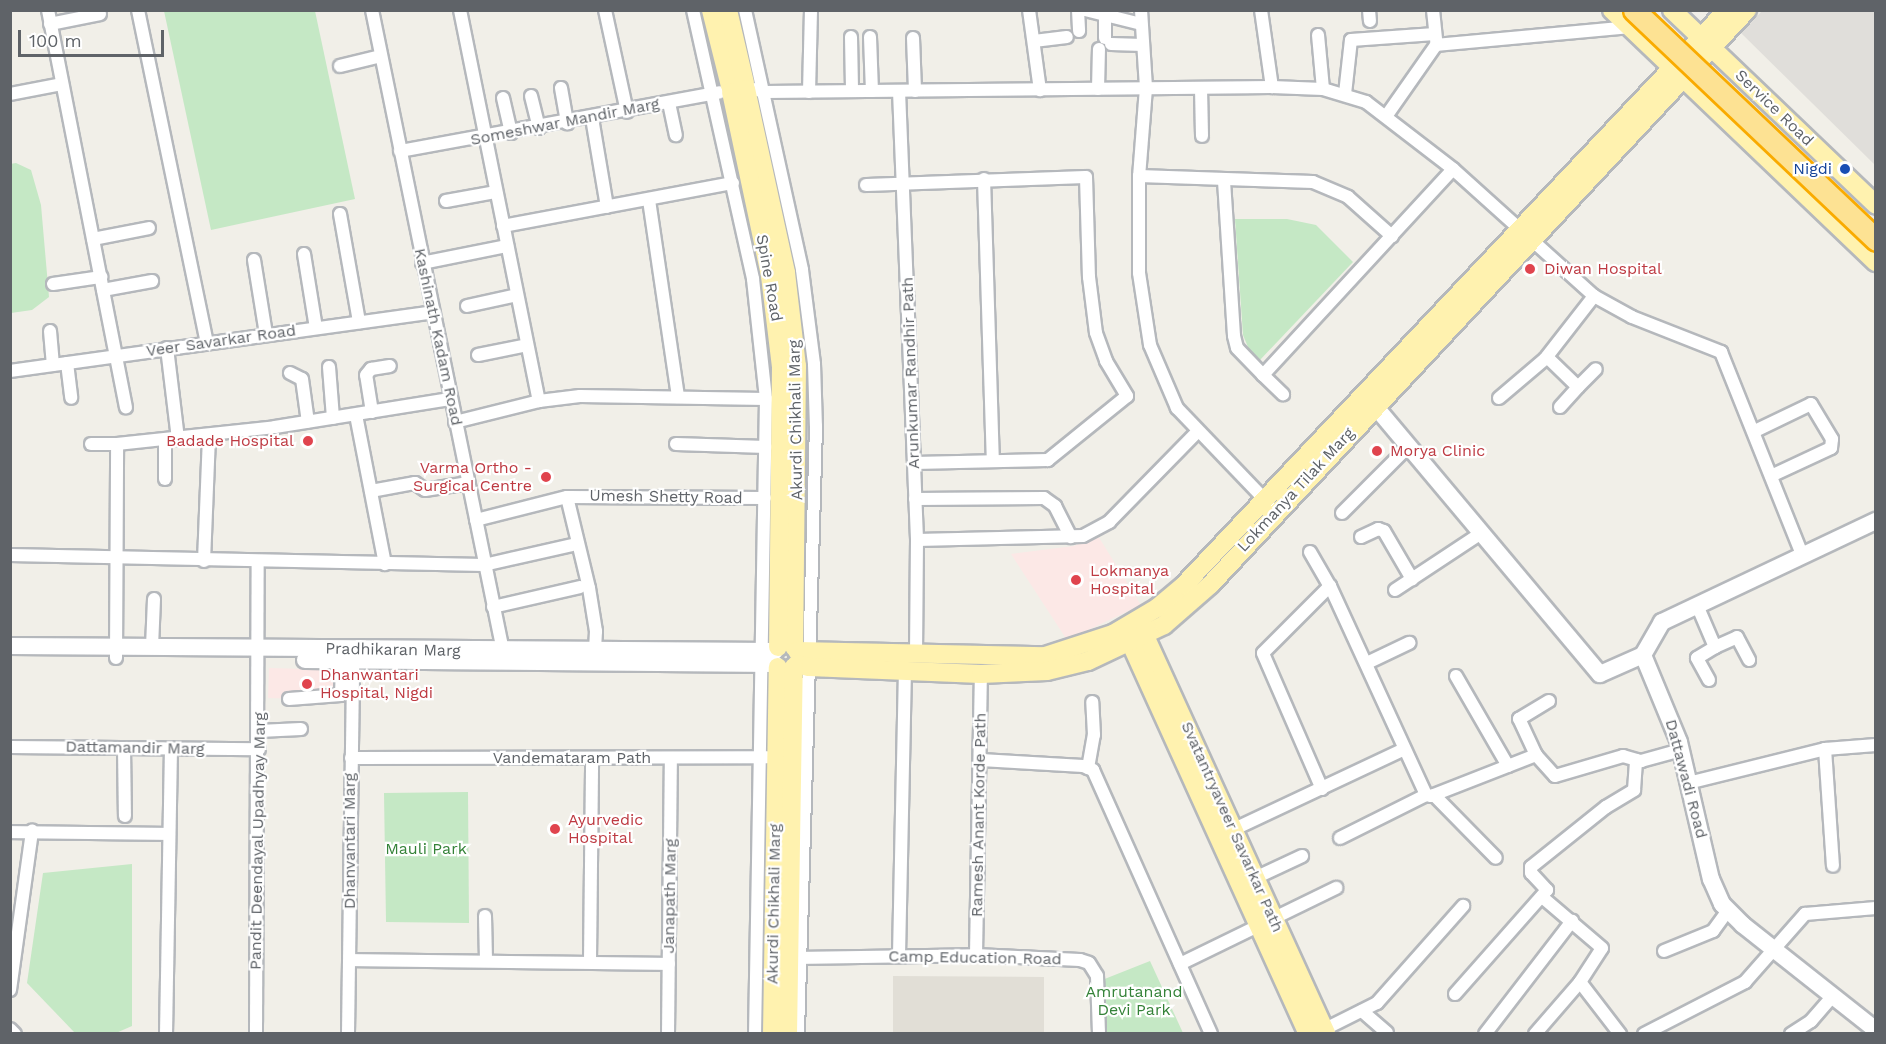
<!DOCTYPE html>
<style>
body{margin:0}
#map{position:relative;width:1886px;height:1044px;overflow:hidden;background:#f1efe8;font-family:"Work Sans",sans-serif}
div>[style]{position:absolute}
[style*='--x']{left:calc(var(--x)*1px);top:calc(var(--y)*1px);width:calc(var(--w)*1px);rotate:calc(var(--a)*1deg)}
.industrial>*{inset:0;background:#e0deda}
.education>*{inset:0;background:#e1ded6}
.medical>*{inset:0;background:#fce8e6}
.green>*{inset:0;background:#c5e8c5}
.roads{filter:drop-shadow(2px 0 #b5b8bc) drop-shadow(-2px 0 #b5b8bc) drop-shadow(0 2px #b5b8bc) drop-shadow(0 -2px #b5b8bc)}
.street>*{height:12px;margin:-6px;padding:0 6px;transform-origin:6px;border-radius:6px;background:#fff}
.secondary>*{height:16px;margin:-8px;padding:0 8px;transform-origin:8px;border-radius:8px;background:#fff}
.primary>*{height:18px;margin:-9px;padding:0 9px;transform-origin:9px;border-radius:9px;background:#fff2af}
.bridges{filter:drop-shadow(2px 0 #f9ab00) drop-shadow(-2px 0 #f9ab00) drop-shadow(0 2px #f9ab00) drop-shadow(0 -2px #f9ab00)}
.highway-bridge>*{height:21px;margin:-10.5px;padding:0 10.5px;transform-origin:10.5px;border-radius:10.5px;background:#fde293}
.dots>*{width:16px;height:16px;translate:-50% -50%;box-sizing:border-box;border:3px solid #fff;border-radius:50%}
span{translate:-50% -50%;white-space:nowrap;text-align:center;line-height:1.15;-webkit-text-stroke:4.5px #fff;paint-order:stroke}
.street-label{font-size:16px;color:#5f6368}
.transit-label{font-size:16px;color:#164399}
.right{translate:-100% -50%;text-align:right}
.health-label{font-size:16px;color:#be3a42}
.left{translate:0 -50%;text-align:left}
.park-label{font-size:16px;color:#348238}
.frame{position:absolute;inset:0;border:12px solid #5f6368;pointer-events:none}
.scale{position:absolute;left:18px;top:30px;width:146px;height:27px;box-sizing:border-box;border:3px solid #5f6368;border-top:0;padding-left:8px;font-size:18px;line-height:21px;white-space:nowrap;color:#5f6368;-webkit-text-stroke:4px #fff;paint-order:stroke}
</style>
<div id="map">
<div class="industrial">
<i style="clip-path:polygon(1762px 11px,1875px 11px,1875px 165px,1741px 33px)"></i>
</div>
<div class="education">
<i style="clip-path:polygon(893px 976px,1044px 977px,1044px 1033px,893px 1033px)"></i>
</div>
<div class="medical">
<i style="clip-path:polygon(1098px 536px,1141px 605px,1067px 640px,1011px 554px,1074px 546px)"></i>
<i style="clip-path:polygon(269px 668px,345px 670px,344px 700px,268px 698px)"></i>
</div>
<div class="green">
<i style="clip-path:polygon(164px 11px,315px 11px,355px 199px,211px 230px)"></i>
<i style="clip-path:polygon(16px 163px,31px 170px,41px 205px,49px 297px,32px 310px,11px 313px,10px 164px)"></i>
<i style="clip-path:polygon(1235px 219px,1287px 219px,1316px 225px,1353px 262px,1260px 360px,1250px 352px,1243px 335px)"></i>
<i style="clip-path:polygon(468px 792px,469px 923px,386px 922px,384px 793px)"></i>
<i style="clip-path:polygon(132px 864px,132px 1026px,116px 1033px,75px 1033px,27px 983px,43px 873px)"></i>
<i style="clip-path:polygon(1150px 961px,1183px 1033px,1099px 1033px,1097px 982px)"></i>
</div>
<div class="roads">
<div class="street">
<i style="--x:48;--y:10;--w:405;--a:78.9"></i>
<i style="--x:138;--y:10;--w:340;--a:78.3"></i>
<i style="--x:372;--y:10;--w:659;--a:78.45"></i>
<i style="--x:460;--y:10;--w:399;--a:78.6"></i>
<i style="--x:605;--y:10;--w:104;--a:77.8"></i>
<i style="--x:693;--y:10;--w:276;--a:77.4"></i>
<i style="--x:753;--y:279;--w:121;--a:83.8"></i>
<i style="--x:766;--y:399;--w:635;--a:90.99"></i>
<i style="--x:745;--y:10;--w:266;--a:77.6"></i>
<i style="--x:802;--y:270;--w:95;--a:82.7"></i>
<i style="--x:814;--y:364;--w:62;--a:88.2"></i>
<i style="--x:816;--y:426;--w:608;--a:91.7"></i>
<i style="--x:1029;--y:10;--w:81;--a:82.2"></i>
<i style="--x:1078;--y:10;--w:21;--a:87"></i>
<i style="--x:1085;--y:10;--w:58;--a:14"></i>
<i style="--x:1141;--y:10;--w:78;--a:86.3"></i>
<i style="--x:1146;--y:88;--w:88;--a:94.5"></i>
<i style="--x:1139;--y:176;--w:97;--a:90"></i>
<i style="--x:1139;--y:273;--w:73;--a:81.3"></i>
<i style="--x:1150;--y:345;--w:69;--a:66.8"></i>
<i style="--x:1177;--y:408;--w:132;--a:46.2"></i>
<i style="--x:1261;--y:10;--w:78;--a:81.9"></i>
<i style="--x:1369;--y:10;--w:11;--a:85"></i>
<i style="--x:1433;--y:10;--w:31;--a:84"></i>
<i style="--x:50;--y:24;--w:51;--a:-11.3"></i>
<i style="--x:1318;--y:35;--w:54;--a:84.7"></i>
<i style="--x:851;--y:37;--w:54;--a:88.9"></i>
<i style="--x:870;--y:37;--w:54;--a:87.9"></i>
<i style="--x:913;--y:38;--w:53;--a:87.8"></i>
<i style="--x:1105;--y:38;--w:23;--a:-90"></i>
<i style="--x:1034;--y:41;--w:33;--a:-7"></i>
<i style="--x:1111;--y:44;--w:32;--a:2"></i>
<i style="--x:340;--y:66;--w:42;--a:-13.7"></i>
<i style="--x:746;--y:87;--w:20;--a:15"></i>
<i style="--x:765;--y:92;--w:507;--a:-0.57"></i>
<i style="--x:1272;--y:87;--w:51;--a:2.2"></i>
<i style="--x:1323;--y:89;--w:45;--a:16.8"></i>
<i style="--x:1366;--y:102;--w:110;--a:37.6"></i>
<i style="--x:1453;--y:169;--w:190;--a:42"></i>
<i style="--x:1594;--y:296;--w:43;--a:28.9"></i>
<i style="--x:1632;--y:317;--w:96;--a:21.5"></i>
<i style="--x:1721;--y:352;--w:219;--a:68.2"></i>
<i style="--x:561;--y:88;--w:36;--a:80"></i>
<i style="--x:1201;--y:88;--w:48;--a:88.8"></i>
<i style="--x:1098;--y:89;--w:40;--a:-88.6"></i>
<i style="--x:899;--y:91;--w:449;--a:87.7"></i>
<i style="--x:917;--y:540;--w:114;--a:90.5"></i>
<i style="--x:809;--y:92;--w:82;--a:-88.6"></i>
<i style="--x:10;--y:94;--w:53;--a:-10.9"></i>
<i style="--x:1345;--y:94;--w:54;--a:-83.7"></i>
<i style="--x:1351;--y:40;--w:84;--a:-4.1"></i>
<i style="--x:531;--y:96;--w:33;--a:76"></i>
<i style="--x:503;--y:98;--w:36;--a:77"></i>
<i style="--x:669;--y:103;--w:33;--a:78"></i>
<i style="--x:1387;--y:115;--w:85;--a:-55"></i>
<i style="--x:1436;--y:45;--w:195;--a:-5.3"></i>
<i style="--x:592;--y:118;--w:90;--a:80.4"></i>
<i style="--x:400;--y:151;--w:325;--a:-10.4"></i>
<i style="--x:1139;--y:176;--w:174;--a:2"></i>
<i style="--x:1313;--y:182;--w:38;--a:23"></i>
<i style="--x:1348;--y:197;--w:59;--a:41.6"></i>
<i style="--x:984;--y:179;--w:281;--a:88.2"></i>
<i style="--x:1224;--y:181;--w:155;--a:86.3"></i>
<i style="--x:1234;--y:336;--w:12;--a:76"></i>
<i style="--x:1237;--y:348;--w:37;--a:46"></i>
<i style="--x:1263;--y:375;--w:280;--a:-47.3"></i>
<i style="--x:866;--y:185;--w:220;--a:-2.1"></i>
<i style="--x:1086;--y:177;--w:100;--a:88.3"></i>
<i style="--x:1089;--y:277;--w:56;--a:82.9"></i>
<i style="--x:1096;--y:333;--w:30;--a:70"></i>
<i style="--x:1106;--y:361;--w:41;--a:59"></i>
<i style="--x:1127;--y:396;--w:102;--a:141"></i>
<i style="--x:1048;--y:460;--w:134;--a:178.7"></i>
<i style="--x:649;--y:200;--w:199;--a:81.6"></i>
<i style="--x:446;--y:201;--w:51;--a:-10.2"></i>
<i style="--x:340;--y:214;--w:110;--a:80"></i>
<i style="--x:503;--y:226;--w:234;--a:-10.6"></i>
<i style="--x:93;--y:239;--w:57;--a:-11.1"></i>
<i style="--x:304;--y:254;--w:75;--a:80.8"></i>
<i style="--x:254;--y:260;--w:75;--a:80.8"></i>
<i style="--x:422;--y:263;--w:87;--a:-11.3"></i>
<i style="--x:53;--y:284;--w:49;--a:-8.3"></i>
<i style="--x:103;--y:290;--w:50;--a:-10.4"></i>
<i style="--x:467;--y:306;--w:51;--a:-12.4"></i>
<i style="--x:50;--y:331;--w:34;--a:85"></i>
<i style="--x:167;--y:348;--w:92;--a:83.1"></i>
<i style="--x:478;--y:355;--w:50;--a:-11.5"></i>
<i style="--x:1547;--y:357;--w:43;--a:44.1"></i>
<i style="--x:1578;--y:387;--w:25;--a:-45"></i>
<i style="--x:67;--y:363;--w:35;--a:83"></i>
<i style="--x:329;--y:367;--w:51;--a:85.5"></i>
<i style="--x:10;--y:371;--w:427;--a:-7.9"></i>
<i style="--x:290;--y:373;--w:13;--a:27"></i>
<i style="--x:302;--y:379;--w:43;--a:82.1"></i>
<i style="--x:1263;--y:375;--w:28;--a:44"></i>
<i style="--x:1499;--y:398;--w:60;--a:-40.3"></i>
<i style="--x:1545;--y:359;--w:80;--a:-52.1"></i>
<i style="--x:1560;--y:407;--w:27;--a:-48"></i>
<i style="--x:372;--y:412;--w:37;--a:-99"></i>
<i style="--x:366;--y:375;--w:8;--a:-50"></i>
<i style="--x:371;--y:369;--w:19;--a:-9"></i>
<i style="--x:356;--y:415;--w:152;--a:79"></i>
<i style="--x:455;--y:422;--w:87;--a:-14"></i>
<i style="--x:539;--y:401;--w:41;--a:-7"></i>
<i style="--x:580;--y:396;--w:186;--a:0.9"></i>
<i style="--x:1755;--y:431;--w:62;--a:-25.7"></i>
<i style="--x:1811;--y:404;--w:41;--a:59"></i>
<i style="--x:1832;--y:439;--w:9;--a:96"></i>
<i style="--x:1831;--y:448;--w:66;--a:155"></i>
<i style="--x:91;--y:444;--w:26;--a:0"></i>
<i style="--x:676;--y:444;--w:90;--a:1.9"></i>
<i style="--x:165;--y:479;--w:39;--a:-90"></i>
<i style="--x:371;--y:491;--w:45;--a:-10.3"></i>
<i style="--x:415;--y:483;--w:12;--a:35"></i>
<i style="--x:425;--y:490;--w:44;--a:-9.2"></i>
<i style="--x:567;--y:497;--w:94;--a:76.4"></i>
<i style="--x:589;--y:588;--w:44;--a:80.8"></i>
<i style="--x:596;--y:631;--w:21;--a:93"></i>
<i style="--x:915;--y:499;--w:129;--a:-0.4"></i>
<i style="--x:1044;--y:498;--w:14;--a:36"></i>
<i style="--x:1055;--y:506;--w:35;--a:63"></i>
<i style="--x:1342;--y:513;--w:95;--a:-45"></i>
<i style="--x:476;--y:520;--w:94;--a:-14.2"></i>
<i style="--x:567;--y:497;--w:198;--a:0.3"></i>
<i style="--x:1361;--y:537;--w:19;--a:-25"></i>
<i style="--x:1378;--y:529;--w:6;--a:18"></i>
<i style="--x:1384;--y:531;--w:56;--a:59.7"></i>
<i style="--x:917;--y:540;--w:166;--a:-1.4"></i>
<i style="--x:1083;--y:536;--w:30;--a:-28"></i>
<i style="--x:1109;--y:522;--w:127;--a:-45.6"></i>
<i style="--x:1310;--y:552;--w:39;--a:60"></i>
<i style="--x:1330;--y:586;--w:230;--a:65.3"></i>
<i style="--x:1426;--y:795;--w:5;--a:11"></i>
<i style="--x:1431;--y:796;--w:113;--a:-21.3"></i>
<i style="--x:1536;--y:755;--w:28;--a:48"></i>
<i style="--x:1555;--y:776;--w:71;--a:-16.4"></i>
<i style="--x:1623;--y:756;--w:19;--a:16"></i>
<i style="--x:1641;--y:761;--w:41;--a:-15.4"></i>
<i style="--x:10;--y:555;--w:474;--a:1.2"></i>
<i style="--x:484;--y:565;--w:90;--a:-12.8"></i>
<i style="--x:204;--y:561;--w:126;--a:-87.7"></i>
<i style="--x:1395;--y:590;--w:102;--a:-33.4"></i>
<i style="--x:1697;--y:605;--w:46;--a:66.8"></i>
<i style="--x:1715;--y:647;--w:24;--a:-24"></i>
<i style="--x:1737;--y:637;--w:26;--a:62"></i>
<i style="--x:493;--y:607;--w:89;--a:-12.9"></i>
<i style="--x:152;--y:647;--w:48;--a:-87.6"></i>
<i style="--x:116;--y:658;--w:214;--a:-89.7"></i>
<i style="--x:117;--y:444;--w:159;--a:-6.1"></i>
<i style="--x:275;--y:427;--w:177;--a:-9.1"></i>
<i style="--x:1367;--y:663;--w:47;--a:-25.5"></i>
<i style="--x:1456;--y:676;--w:104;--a:60"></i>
<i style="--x:1709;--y:680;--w:25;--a:-119"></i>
<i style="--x:1697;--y:658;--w:21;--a:-31"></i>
<i style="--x:289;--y:699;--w:52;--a:-4.4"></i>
<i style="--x:341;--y:695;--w:34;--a:-88"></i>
<i style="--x:259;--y:731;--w:42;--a:-2.7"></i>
<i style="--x:10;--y:747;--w:249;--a:0.5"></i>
<i style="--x:124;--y:748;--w:68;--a:89.2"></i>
<i style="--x:1825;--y:749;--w:51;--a:-4.5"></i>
<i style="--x:1536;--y:755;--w:40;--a:-115"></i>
<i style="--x:1519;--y:719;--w:35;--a:-31"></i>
<i style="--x:351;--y:758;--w:416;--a:-0.1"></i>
<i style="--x:981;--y:760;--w:102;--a:3.4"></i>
<i style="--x:1083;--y:766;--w:11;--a:22"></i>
<i style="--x:1093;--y:770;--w:289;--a:65.9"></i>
<i style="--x:1088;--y:768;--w:34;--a:-80"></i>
<i style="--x:1094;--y:735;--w:33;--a:-93"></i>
<i style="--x:1688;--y:783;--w:141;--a:-13.9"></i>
<i style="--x:1825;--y:749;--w:117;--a:86.1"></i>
<i style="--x:1322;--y:789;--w:148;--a:-113.5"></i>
<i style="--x:1263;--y:653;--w:95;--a:-45"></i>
<i style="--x:1434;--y:795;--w:88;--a:45.5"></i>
<i style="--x:10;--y:832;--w:158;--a:0.7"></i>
<i style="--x:1228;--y:832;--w:195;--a:-25.2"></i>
<i style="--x:1340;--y:838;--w:96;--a:-26.6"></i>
<i style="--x:1255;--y:878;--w:52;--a:-25.1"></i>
<i style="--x:485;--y:916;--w:45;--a:88.7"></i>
<i style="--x:1664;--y:951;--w:53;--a:-22.2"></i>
<i style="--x:1713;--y:931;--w:26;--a:-54"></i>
<i style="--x:899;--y:955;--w:285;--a:-88.8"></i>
<i style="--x:976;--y:955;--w:281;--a:-89"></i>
<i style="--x:795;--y:958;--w:181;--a:-0.9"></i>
<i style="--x:976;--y:955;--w:104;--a:2.8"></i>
<i style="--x:1080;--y:960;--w:9;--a:18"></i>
<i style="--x:1089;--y:963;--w:15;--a:58"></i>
<i style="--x:1097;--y:976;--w:58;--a:88"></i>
<i style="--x:350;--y:960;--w:319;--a:0.7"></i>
<i style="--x:590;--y:961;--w:203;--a:-89.4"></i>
<i style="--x:1180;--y:964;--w:174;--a:-26"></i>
<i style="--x:1580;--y:982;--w:66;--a:52.4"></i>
<i style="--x:10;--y:990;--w:161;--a:-82.1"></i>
<i style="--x:1455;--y:994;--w:139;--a:-48.5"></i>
<i style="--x:1547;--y:890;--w:23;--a:-133"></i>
<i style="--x:1531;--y:873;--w:6;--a:-90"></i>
<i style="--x:1531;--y:867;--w:96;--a:-38.7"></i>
<i style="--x:1606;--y:807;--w:33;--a:-31"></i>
<i style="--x:1634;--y:790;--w:30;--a:-86"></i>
<i style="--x:1362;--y:1011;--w:33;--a:41"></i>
<i style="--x:10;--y:1029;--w:7;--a:45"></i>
<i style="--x:1317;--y:1033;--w:67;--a:-26.6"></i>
<i style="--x:1377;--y:1003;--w:130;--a:-48.4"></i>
<i style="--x:166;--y:1034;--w:286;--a:-89"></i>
<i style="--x:256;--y:1034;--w:472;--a:-89.8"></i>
<i style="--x:348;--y:1034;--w:381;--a:-89.2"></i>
<i style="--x:668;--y:1034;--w:276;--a:-89.4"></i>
<i style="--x:1485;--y:1034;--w:143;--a:-52.4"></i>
<i style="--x:1535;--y:1034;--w:69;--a:-49.1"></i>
<i style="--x:1580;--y:982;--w:40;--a:-57.1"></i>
<i style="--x:1602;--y:948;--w:79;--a:-139.6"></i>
<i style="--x:1644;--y:1034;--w:114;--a:-27.2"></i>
<i style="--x:1745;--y:982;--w:91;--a:-48.6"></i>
<i style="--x:1805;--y:914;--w:71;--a:-4.8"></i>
<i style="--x:1791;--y:1034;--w:24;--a:-33"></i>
<i style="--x:1811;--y:1021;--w:33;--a:-49"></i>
</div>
<div class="secondary">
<i style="--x:1369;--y:399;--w:359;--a:50"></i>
<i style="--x:1600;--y:674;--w:47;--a:-23.8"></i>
<i style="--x:10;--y:646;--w:765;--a:0.37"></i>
<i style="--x:1643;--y:655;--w:94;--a:67.5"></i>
<i style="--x:1679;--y:742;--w:141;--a:76.9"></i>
<i style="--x:1711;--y:879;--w:27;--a:66"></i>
<i style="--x:1722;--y:904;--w:30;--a:45"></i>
<i style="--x:1743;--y:925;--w:169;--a:38.3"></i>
<i style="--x:1643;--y:655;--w:38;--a:-60"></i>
<i style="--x:1662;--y:622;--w:237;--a:-25.3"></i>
<i style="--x:305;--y:660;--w:470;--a:0.5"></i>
</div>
<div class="primary">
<i style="--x:711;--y:10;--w:78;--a:76"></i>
<i style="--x:728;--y:10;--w:75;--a:76.9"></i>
<i style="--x:1612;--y:10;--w:365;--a:43.7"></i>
<i style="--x:1672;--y:10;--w:282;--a:43.7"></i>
<i style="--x:746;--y:89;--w:188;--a:77.7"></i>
<i style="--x:786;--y:273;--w:94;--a:83.3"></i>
<i style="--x:797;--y:366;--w:281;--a:90.6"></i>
<i style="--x:731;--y:92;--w:188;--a:78"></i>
<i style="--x:770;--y:276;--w:92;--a:83.1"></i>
<i style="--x:781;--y:367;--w:280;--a:90.6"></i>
<i style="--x:1140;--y:625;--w:449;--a:65.5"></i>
<i style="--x:1126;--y:633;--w:440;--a:65.6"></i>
<i style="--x:797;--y:651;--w:248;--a:1.2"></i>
<i style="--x:1045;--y:656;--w:71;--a:-17.9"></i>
<i style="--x:1113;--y:634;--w:51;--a:-30.6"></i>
<i style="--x:1157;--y:608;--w:35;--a:-40"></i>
<i style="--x:1184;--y:585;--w:791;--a:-46.64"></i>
<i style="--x:797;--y:664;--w:12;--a:14"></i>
<i style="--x:809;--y:667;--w:172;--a:2.3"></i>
<i style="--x:981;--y:674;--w:66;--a:-2.6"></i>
<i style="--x:1047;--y:671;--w:42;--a:-13.7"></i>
<i style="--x:1088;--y:661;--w:84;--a:-25.3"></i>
<i style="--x:1164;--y:625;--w:61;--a:-41"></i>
<i style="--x:1210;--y:585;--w:787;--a:-46.96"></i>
<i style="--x:772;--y:1034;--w:367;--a:-89.1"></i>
<i style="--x:788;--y:1034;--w:367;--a:-89.1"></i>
</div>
</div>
<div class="bridges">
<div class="highway-bridge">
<i style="--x:1634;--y:10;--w:334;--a:43.5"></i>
</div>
</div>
<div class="dots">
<i style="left:1845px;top:169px;background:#1a4fb4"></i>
<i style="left:1530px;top:269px;background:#e0444e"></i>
<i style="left:308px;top:441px;background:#e0444e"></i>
<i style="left:1377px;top:451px;background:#e0444e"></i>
<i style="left:546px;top:477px;background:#e0444e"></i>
<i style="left:1076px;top:580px;background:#e0444e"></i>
<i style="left:307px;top:684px;background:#e0444e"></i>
<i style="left:555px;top:829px;background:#e0444e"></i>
</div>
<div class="street-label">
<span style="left:1774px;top:108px;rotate:44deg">Service Road</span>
<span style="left:565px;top:122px;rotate:-11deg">Someshwar Mandir Marg</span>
<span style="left:769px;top:278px;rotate:80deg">Spine Road</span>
<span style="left:438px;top:337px;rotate:78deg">Kashinath Kadam Road</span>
<span style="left:221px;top:341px;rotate:-8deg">Veer Savarkar Road</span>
<span style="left:911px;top:373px;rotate:-92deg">Arunkumar Randhir Path</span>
<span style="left:796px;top:420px;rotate:-91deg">Akurdi Chikhali Marg</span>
<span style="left:1296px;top:490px;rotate:-47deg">Lokmanya Tilak Marg</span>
<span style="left:666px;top:497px;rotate:1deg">Umesh Shetty Road</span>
<span style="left:393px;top:650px;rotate:1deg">Pradhikaran Marg</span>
<span style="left:135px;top:748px;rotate:1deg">Dattamandir Marg</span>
<span style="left:572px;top:758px">Vandemataram Path</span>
<span style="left:1686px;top:779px;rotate:75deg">Dattawadi Road</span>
<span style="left:979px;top:815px;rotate:-89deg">Ramesh Anant Korde Path</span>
<span style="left:1232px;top:827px;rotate:66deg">Svatantryaveer Savarkar Path</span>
<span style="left:258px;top:841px;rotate:-89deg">Pandit Deendayal Upadhyay Marg</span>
<span style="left:350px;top:841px;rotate:-90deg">Dhanvantari Marg</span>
<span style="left:670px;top:896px;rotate:-89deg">Janapath Marg</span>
<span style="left:774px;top:904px;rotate:-89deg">Akurdi Chikhali Marg</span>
<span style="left:975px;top:958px;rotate:1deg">Camp Education Road</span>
</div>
<div class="transit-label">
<span class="right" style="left:1832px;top:169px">Nigdi</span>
</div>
<div class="health-label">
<span class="left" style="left:1544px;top:269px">Diwan Hospital</span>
<span class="right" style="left:294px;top:441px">Badade Hospital</span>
<span class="left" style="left:1390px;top:451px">Morya Clinic</span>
<span class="right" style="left:532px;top:477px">Varma Ortho -<br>Surgical Centre</span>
<span class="left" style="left:1090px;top:580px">Lokmanya<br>Hospital</span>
<span class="left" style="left:320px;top:684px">Dhanwantari<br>Hospital, Nigdi</span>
<span class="left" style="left:568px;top:829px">Ayurvedic<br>Hospital</span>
</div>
<div class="park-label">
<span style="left:426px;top:849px">Mauli Park</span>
<span style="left:1134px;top:1001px">Amrutanand<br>Devi Park</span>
</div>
<div class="frame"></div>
<div class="scale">100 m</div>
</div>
